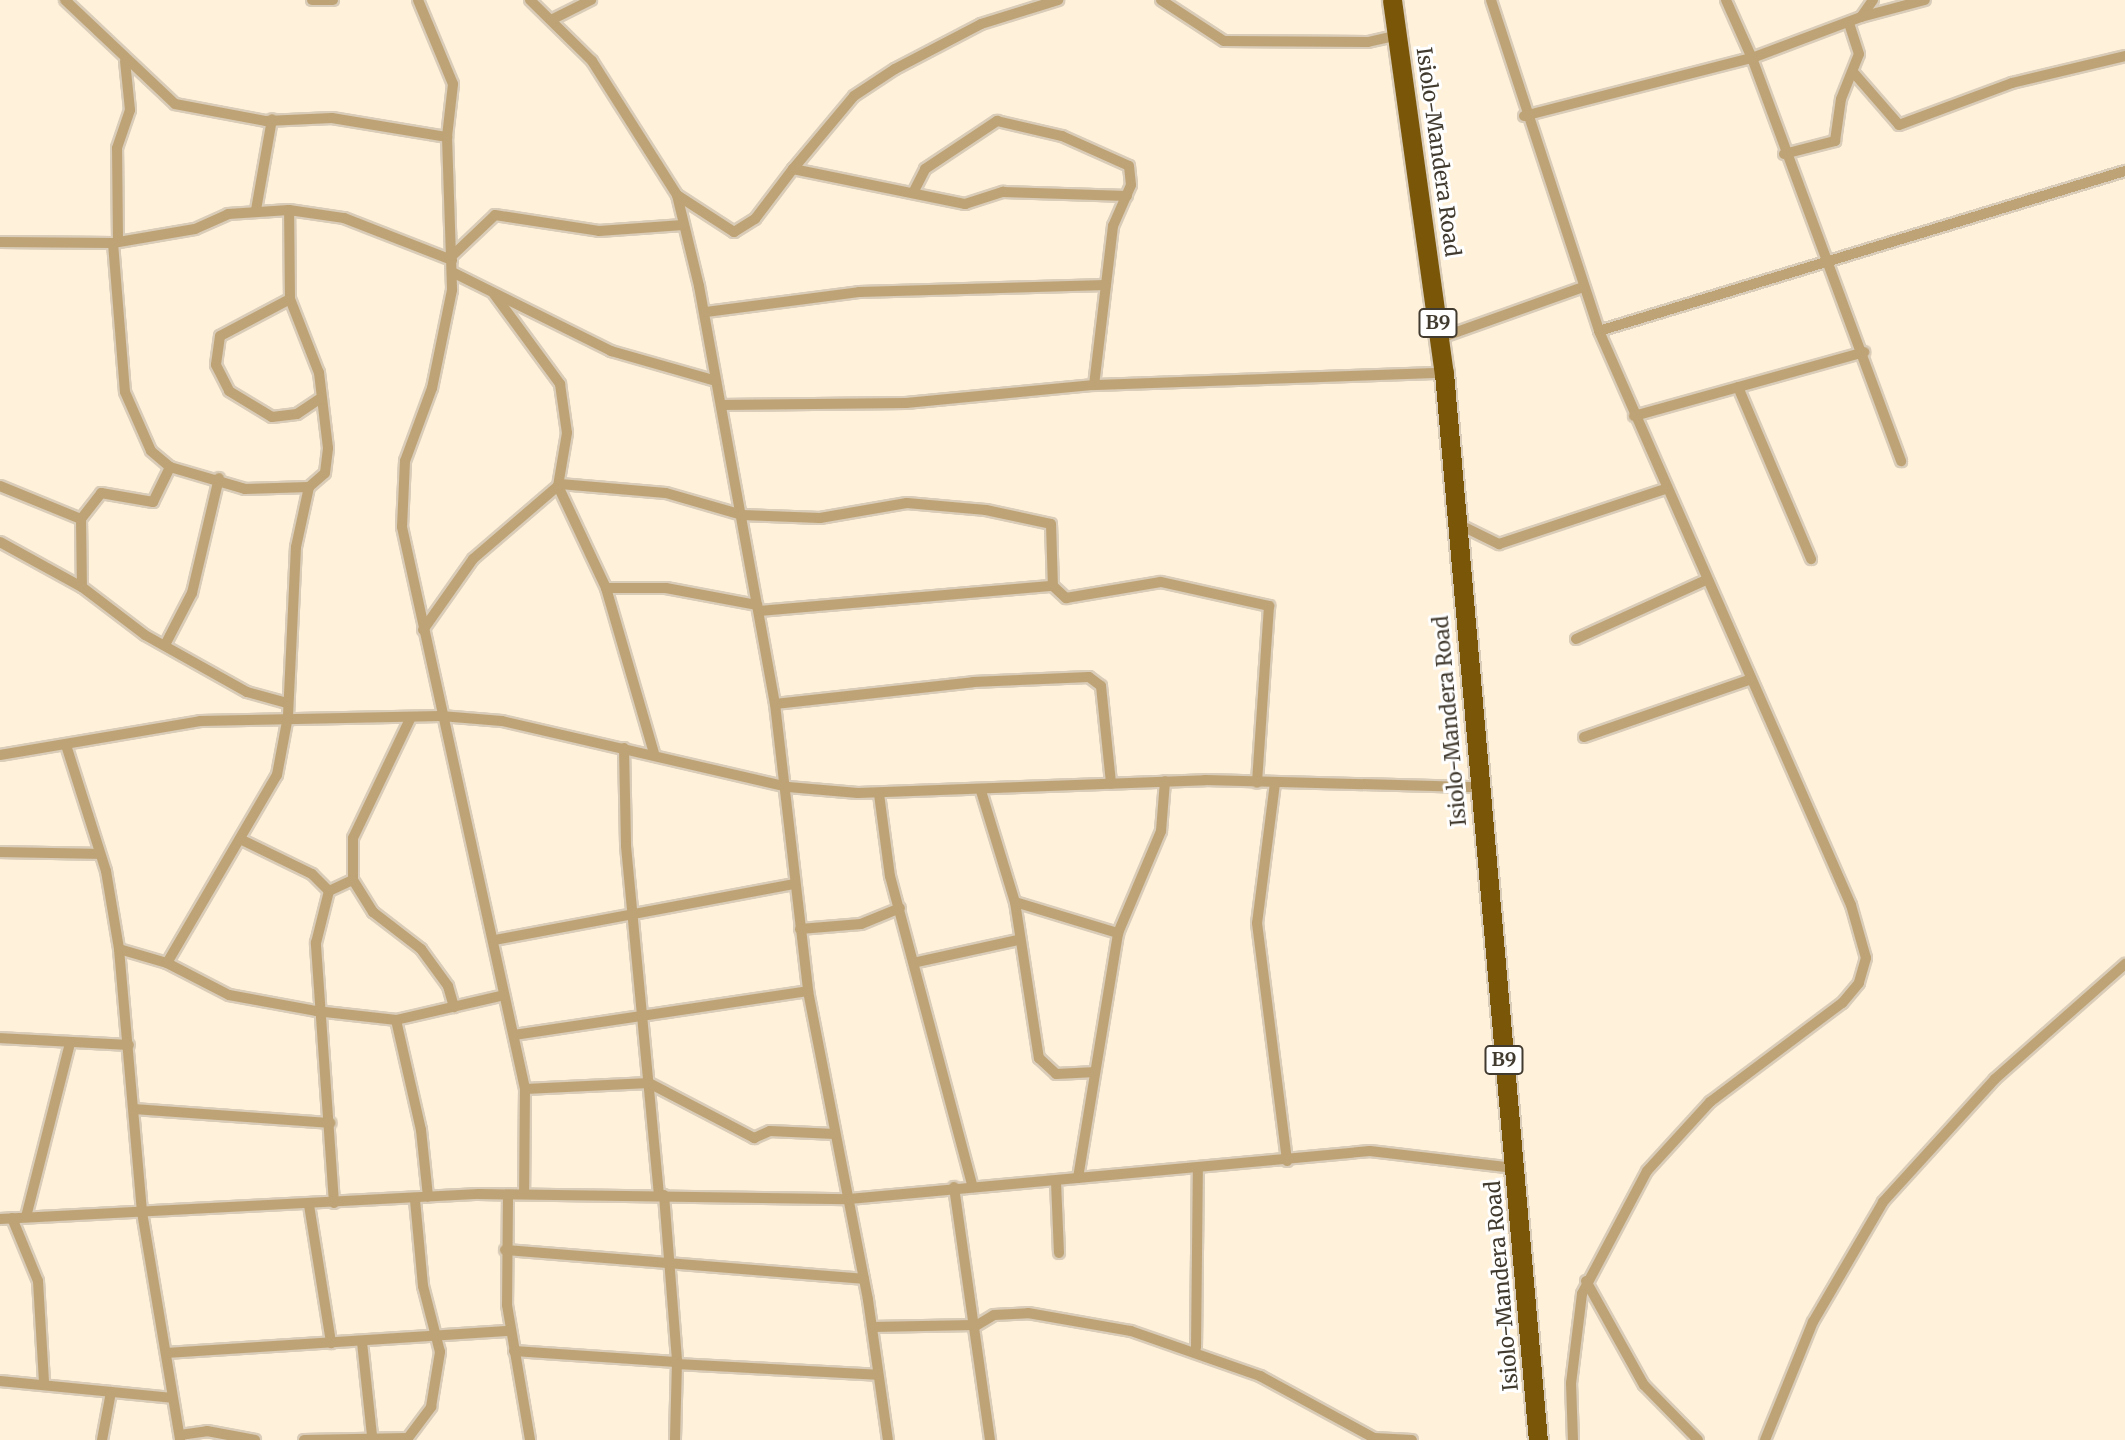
<!DOCTYPE html>
<style>
body{margin:0}
#map{position:relative;width:2125px;height:1440px;overflow:hidden;background:#fff1da;font-family:Merriweather,serif}
div>[style]{position:absolute}
[style*='--x']{left:calc(var(--x)*1px);top:calc(var(--y)*1px);width:calc(var(--w)*1px);rotate:calc(var(--a)*1deg)}
.roads{filter:drop-shadow(2px 0 #d9ccb8) drop-shadow(-2px 0 #d9ccb8) drop-shadow(0 2px #d9ccb8) drop-shadow(0 -2px #d9ccb8)}
.minor>*{height:10px;margin:-5px;padding:0 5px;transform-origin:5px;border-radius:5px;background:#bea376}
.trunk>*{height:19px;margin:-9.5px;padding:0 9.5px;transform-origin:9.5px;border-radius:9.5px;background:#7a5608}
span{translate:-50% -50%;white-space:nowrap;text-align:center;line-height:1.15;-webkit-text-stroke:6px #fff;paint-order:stroke}
.shield-label span{padding:2px 5px;background:#fff;border:2px solid;border-radius:5px;-webkit-text-stroke-width:0}
.shield-label{font-size:19px;color:#413a2f;font-weight:700}
.street-label{font-size:21px;color:#413a2f}
</style>
<div id="map">
<div class="roads">
<div class="minor">
<i style="--x:65;--y:0;--w:151;--a:43.4"></i>
<i style="--x:175;--y:104;--w:93;--a:10.6"></i>
<i style="--x:266;--y:121;--w:66;--a:-2.6"></i>
<i style="--x:332;--y:118;--w:117;--a:9.4"></i>
<i style="--x:312;--y:0;--w:21;--a:0"></i>
<i style="--x:418;--y:0;--w:91;--a:67.4"></i>
<i style="--x:453;--y:84;--w:53;--a:96.5"></i>
<i style="--x:447;--y:137;--w:153;--a:88.1"></i>
<i style="--x:452;--y:290;--w:100;--a:101.5"></i>
<i style="--x:432;--y:388;--w:78;--a:110.3"></i>
<i style="--x:405;--y:461;--w:66;--a:92.6"></i>
<i style="--x:402;--y:527;--w:575;--a:77.65"></i>
<i style="--x:525;--y:1089;--w:105;--a:90.5"></i>
<i style="--x:530;--y:0;--w:87;--a:44.5"></i>
<i style="--x:592;--y:61;--w:159;--a:57.6"></i>
<i style="--x:677;--y:195;--w:94;--a:76.4"></i>
<i style="--x:699;--y:286;--w:425;--a:79.7"></i>
<i style="--x:775;--y:704;--w:289;--a:83.4"></i>
<i style="--x:808;--y:991;--w:315;--a:79"></i>
<i style="--x:868;--y:1300;--w:141;--a:81.9"></i>
<i style="--x:1161;--y:0;--w:75;--a:33.1"></i>
<i style="--x:1224;--y:41;--w:144;--a:0.4"></i>
<i style="--x:1368;--y:42;--w:31;--a:-13"></i>
<i style="--x:1491;--y:0;--w:348;--a:71.9"></i>
<i style="--x:1599;--y:331;--w:627;--a:66.3"></i>
<i style="--x:1851;--y:905;--w:55;--a:74.2"></i>
<i style="--x:1866;--y:958;--w:26;--a:106"></i>
<i style="--x:1859;--y:983;--w:26;--a:130"></i>
<i style="--x:1842;--y:1003;--w:165;--a:143.1"></i>
<i style="--x:1710;--y:1102;--w:93;--a:132.4"></i>
<i style="--x:1647;--y:1171;--w:139;--a:117.9"></i>
<i style="--x:1582;--y:1294;--w:90;--a:97"></i>
<i style="--x:1571;--y:1383;--w:57;--a:88"></i>
<i style="--x:1726;--y:0;--w:64;--a:65.9"></i>
<i style="--x:1752;--y:58;--w:116;--a:-20.6"></i>
<i style="--x:1861;--y:17;--w:21;--a:-55"></i>
<i style="--x:1861;--y:17;--w:66;--a:-14.9"></i>
<i style="--x:551;--y:20;--w:45;--a:-26.6"></i>
<i style="--x:1853;--y:72;--w:70;--a:49"></i>
<i style="--x:1899;--y:125;--w:121;--a:-20.4"></i>
<i style="--x:2012;--y:83;--w:116;--a:-13.4"></i>
<i style="--x:1524;--y:116;--w:235;--a:-14.3"></i>
<i style="--x:1752;--y:58;--w:430;--a:69.7"></i>
<i style="--x:1784;--y:154;--w:53;--a:-14.3"></i>
<i style="--x:1835;--y:141;--w:42;--a:-81.9"></i>
<i style="--x:1841;--y:99;--w:48;--a:-68.2"></i>
<i style="--x:1859;--y:54;--w:33;--a:-108"></i>
<i style="--x:793;--y:169;--w:95;--a:-50.1"></i>
<i style="--x:854;--y:96;--w:49;--a:-33.4"></i>
<i style="--x:895;--y:69;--w:97;--a:-27.6"></i>
<i style="--x:981;--y:24;--w:81;--a:-17.3"></i>
<i style="--x:914;--y:191;--w:25;--a:-63"></i>
<i style="--x:925;--y:169;--w:87;--a:-33.7"></i>
<i style="--x:997;--y:121;--w:67;--a:13"></i>
<i style="--x:1062;--y:136;--w:73;--a:24.1"></i>
<i style="--x:1129;--y:166;--w:19;--a:84"></i>
<i style="--x:1131;--y:185;--w:45;--a:113.7"></i>
<i style="--x:1113;--y:226;--w:160;--a:96.8"></i>
<i style="--x:677;--y:195;--w:68;--a:33"></i>
<i style="--x:734;--y:232;--w:25;--a:-32"></i>
<i style="--x:755;--y:219;--w:63;--a:-52.8"></i>
<i style="--x:793;--y:169;--w:176;--a:11.5"></i>
<i style="--x:965;--y:204;--w:40;--a:-18"></i>
<i style="--x:1003;--y:192;--w:124;--a:1.8"></i>
<i style="--x:256;--y:210;--w:92;--a:-80"></i>
<i style="--x:118;--y:241;--w:93;--a:-90.6"></i>
<i style="--x:117;--y:148;--w:40;--a:-71.1"></i>
<i style="--x:130;--y:110;--w:49;--a:-95.8"></i>
<i style="--x:0;--y:242;--w:113;--a:0.5"></i>
<i style="--x:113;--y:243;--w:83;--a:-9.7"></i>
<i style="--x:195;--y:229;--w:36;--a:-24"></i>
<i style="--x:228;--y:214;--w:61;--a:-3.8"></i>
<i style="--x:289;--y:210;--w:56;--a:8.3"></i>
<i style="--x:344;--y:218;--w:116;--a:21.3"></i>
<i style="--x:113;--y:243;--w:149;--a:85.4"></i>
<i style="--x:125;--y:392;--w:64;--a:66.2"></i>
<i style="--x:151;--y:451;--w:25;--a:40"></i>
<i style="--x:170;--y:467;--w:78;--a:16.3"></i>
<i style="--x:245;--y:489;--w:64;--a:-1.8"></i>
<i style="--x:309;--y:487;--w:21;--a:-41"></i>
<i style="--x:325;--y:473;--w:25;--a:-83"></i>
<i style="--x:328;--y:448;--w:76;--a:-96.8"></i>
<i style="--x:319;--y:373;--w:79;--a:-111.4"></i>
<i style="--x:290;--y:299;--w:89;--a:-90.6"></i>
<i style="--x:452;--y:256;--w:59;--a:-43.6"></i>
<i style="--x:495;--y:215;--w:105;--a:8.7"></i>
<i style="--x:599;--y:231;--w:84;--a:-4.1"></i>
<i style="--x:452;--y:272;--w:178;--a:26.4"></i>
<i style="--x:611;--y:351;--w:109;--a:15.9"></i>
<i style="--x:494;--y:294;--w:112;--a:53.7"></i>
<i style="--x:560;--y:384;--w:49;--a:81.9"></i>
<i style="--x:567;--y:433;--w:54;--a:99.6"></i>
<i style="--x:558;--y:486;--w:113;--a:64.8"></i>
<i style="--x:606;--y:588;--w:172;--a:73.8"></i>
<i style="--x:290;--y:299;--w:79;--a:152.1"></i>
<i style="--x:220;--y:336;--w:29;--a:98"></i>
<i style="--x:216;--y:365;--w:29;--a:63"></i>
<i style="--x:229;--y:391;--w:50;--a:31.2"></i>
<i style="--x:272;--y:417;--w:25;--a:-7"></i>
<i style="--x:297;--y:414;--w:29;--a:-34"></i>
<i style="--x:706;--y:312;--w:154;--a:-7.4"></i>
<i style="--x:859;--y:292;--w:247;--a:-1.6"></i>
<i style="--x:1599;--y:331;--w:550;--a:-16.92"></i>
<i style="--x:1440;--y:338;--w:152;--a:-19.6"></i>
<i style="--x:1738;--y:387;--w:187;--a:67"></i>
<i style="--x:721;--y:405;--w:185;--a:-0.6"></i>
<i style="--x:906;--y:403;--w:189;--a:-5.5"></i>
<i style="--x:1094;--y:385;--w:350;--a:-2"></i>
<i style="--x:1634;--y:416;--w:239;--a:-15.5"></i>
<i style="--x:560;--y:484;--w:106;--a:4.9"></i>
<i style="--x:666;--y:493;--w:79;--a:16.1"></i>
<i style="--x:742;--y:515;--w:78;--a:2.2"></i>
<i style="--x:820;--y:518;--w:88;--a:-9.8"></i>
<i style="--x:907;--y:503;--w:79;--a:5.1"></i>
<i style="--x:986;--y:510;--w:66;--a:12.2"></i>
<i style="--x:1051;--y:524;--w:62;--a:88.2"></i>
<i style="--x:1053;--y:586;--w:18;--a:43"></i>
<i style="--x:1066;--y:598;--w:96;--a:-9.6"></i>
<i style="--x:1161;--y:582;--w:111;--a:12.5"></i>
<i style="--x:1269;--y:606;--w:177;--a:93.9"></i>
<i style="--x:0;--y:486;--w:87;--a:22.2"></i>
<i style="--x:81;--y:519;--w:68;--a:89.2"></i>
<i style="--x:81;--y:519;--w:33;--a:-52"></i>
<i style="--x:101;--y:493;--w:53;--a:9.8"></i>
<i style="--x:153;--y:502;--w:39;--a:-64"></i>
<i style="--x:1458;--y:524;--w:46;--a:26"></i>
<i style="--x:1499;--y:544;--w:175;--a:-18.3"></i>
<i style="--x:0;--y:542;--w:94;--a:28.8"></i>
<i style="--x:82;--y:587;--w:79;--a:37.3"></i>
<i style="--x:145;--y:635;--w:117;--a:29.2"></i>
<i style="--x:247;--y:692;--w:41;--a:15.4"></i>
<i style="--x:606;--y:588;--w:60;--a:0"></i>
<i style="--x:666;--y:588;--w:93;--a:10.6"></i>
<i style="--x:759;--y:611;--w:295;--a:-4.9"></i>
<i style="--x:423;--y:630;--w:87;--a:-54.8"></i>
<i style="--x:473;--y:559;--w:112;--a:-40.7"></i>
<i style="--x:1576;--y:639;--w:141;--a:-24.4"></i>
<i style="--x:165;--y:645;--w:59;--a:-62.6"></i>
<i style="--x:192;--y:593;--w:118;--a:-76.8"></i>
<i style="--x:775;--y:704;--w:199;--a:-6.3"></i>
<i style="--x:973;--y:682;--w:116;--a:-2.5"></i>
<i style="--x:1089;--y:677;--w:15;--a:37"></i>
<i style="--x:1101;--y:686;--w:98;--a:84.1"></i>
<i style="--x:411;--y:717;--w:134;--a:115.6"></i>
<i style="--x:353;--y:838;--w:42;--a:90"></i>
<i style="--x:353;--y:880;--w:38;--a:58"></i>
<i style="--x:373;--y:912;--w:61;--a:37.6"></i>
<i style="--x:421;--y:949;--w:46;--a:53.9"></i>
<i style="--x:448;--y:986;--w:22;--a:74"></i>
<i style="--x:1584;--y:737;--w:175;--a:-19.1"></i>
<i style="--x:66;--y:745;--w:132;--a:72.4"></i>
<i style="--x:106;--y:871;--w:79;--a:80.5"></i>
<i style="--x:119;--y:949;--w:264;--a:85"></i>
<i style="--x:142;--y:1212;--w:231;--a:80.5"></i>
<i style="--x:624;--y:748;--w:98;--a:88.8"></i>
<i style="--x:626;--y:846;--w:351;--a:84.6"></i>
<i style="--x:0;--y:755;--w:203;--a:-9.6"></i>
<i style="--x:200;--y:721;--w:241;--a:-1.2"></i>
<i style="--x:441;--y:716;--w:61;--a:4.7"></i>
<i style="--x:502;--y:721;--w:294;--a:13"></i>
<i style="--x:788;--y:787;--w:70;--a:4.9"></i>
<i style="--x:858;--y:793;--w:347;--a:-2.1"></i>
<i style="--x:1205;--y:780;--w:273;--a:1.5"></i>
<i style="--x:1275;--y:783;--w:141;--a:97.3"></i>
<i style="--x:1257;--y:923;--w:240;--a:82.8"></i>
<i style="--x:981;--y:791;--w:116;--a:73"></i>
<i style="--x:1015;--y:902;--w:158;--a:81.3"></i>
<i style="--x:1039;--y:1058;--w:23;--a:43"></i>
<i style="--x:1056;--y:1074;--w:35;--a:-3"></i>
<i style="--x:879;--y:794;--w:83;--a:82.4"></i>
<i style="--x:890;--y:876;--w:322;--a:75.1"></i>
<i style="--x:240;--y:839;--w:80;--a:25.9"></i>
<i style="--x:312;--y:874;--w:24;--a:45"></i>
<i style="--x:0;--y:852;--w:100;--a:1.1"></i>
<i style="--x:1015;--y:902;--w:108;--a:16.8"></i>
<i style="--x:800;--y:929;--w:61;--a:-4.7"></i>
<i style="--x:861;--y:924;--w:42;--a:-22.3"></i>
<i style="--x:495;--y:940;--w:304;--a:-10.6"></i>
<i style="--x:119;--y:949;--w:50;--a:16.3"></i>
<i style="--x:167;--y:963;--w:70;--a:27.3"></i>
<i style="--x:229;--y:995;--w:88;--a:10.4"></i>
<i style="--x:316;--y:1011;--w:81;--a:6.4"></i>
<i style="--x:396;--y:1020;--w:111;--a:-13"></i>
<i style="--x:917;--y:962;--w:103;--a:-12.3"></i>
<i style="--x:167;--y:963;--w:218;--a:-59.7"></i>
<i style="--x:277;--y:775;--w:60;--a:-79.4"></i>
<i style="--x:288;--y:716;--w:169;--a:-87.3"></i>
<i style="--x:296;--y:547;--w:61;--a:-77.8"></i>
<i style="--x:396;--y:1020;--w:113;--a:77.2"></i>
<i style="--x:421;--y:1130;--w:67;--a:84"></i>
<i style="--x:514;--y:1035;--w:297;--a:-8.5"></i>
<i style="--x:0;--y:1038;--w:129;--a:3.1"></i>
<i style="--x:525;--y:1089;--w:124;--a:-2.8"></i>
<i style="--x:649;--y:1083;--w:119;--a:27.6"></i>
<i style="--x:754;--y:1138;--w:17;--a:-24"></i>
<i style="--x:770;--y:1131;--w:65;--a:2.6"></i>
<i style="--x:135;--y:1109;--w:196;--a:4.1"></i>
<i style="--x:1078;--y:1178;--w:248;--a:-80.7"></i>
<i style="--x:1118;--y:933;--w:111;--a:-67.1"></i>
<i style="--x:1161;--y:831;--w:50;--a:-85.4"></i>
<i style="--x:1056;--y:1182;--w:71;--a:87.6"></i>
<i style="--x:954;--y:1187;--w:256;--a:81.9"></i>
<i style="--x:508;--y:1195;--w:110;--a:90.5"></i>
<i style="--x:507;--y:1305;--w:137;--a:80.3"></i>
<i style="--x:664;--y:1195;--w:168;--a:85.5"></i>
<i style="--x:677;--y:1362;--w:78;--a:91.5"></i>
<i style="--x:334;--y:1203;--w:261;--a:-94"></i>
<i style="--x:316;--y:943;--w:54;--a:-76"></i>
<i style="--x:329;--y:891;--w:26;--a:-25"></i>
<i style="--x:309;--y:1205;--w:140;--a:80.9"></i>
<i style="--x:26;--y:1217;--w:179;--a:-75.8"></i>
<i style="--x:12;--y:1218;--w:68;--a:67.6"></i>
<i style="--x:38;--y:1281;--w:101;--a:86.6"></i>
<i style="--x:0;--y:1219;--w:480;--a:-3"></i>
<i style="--x:479;--y:1194;--w:370;--a:0.8"></i>
<i style="--x:849;--y:1199;--w:523;--a:-5.26"></i>
<i style="--x:1370;--y:1151;--w:145;--a:6.7"></i>
<i style="--x:505;--y:1250;--w:360;--a:4.6"></i>
<i style="--x:1586;--y:1281;--w:119;--a:60.9"></i>
<i style="--x:1644;--y:1385;--w:77;--a:45.5"></i>
<i style="--x:872;--y:1327;--w:102;--a:-1.1"></i>
<i style="--x:974;--y:1327;--w:23;--a:-31"></i>
<i style="--x:994;--y:1315;--w:34;--a:-3"></i>
<i style="--x:1028;--y:1313;--w:105;--a:9.9"></i>
<i style="--x:1131;--y:1331;--w:137;--a:19.2"></i>
<i style="--x:1260;--y:1376;--w:130;--a:28.5"></i>
<i style="--x:1374;--y:1438;--w:38;--a:3"></i>
<i style="--x:362;--y:1342;--w:94;--a:83.9"></i>
<i style="--x:1196;--y:1348;--w:178;--a:-89.4"></i>
<i style="--x:514;--y:1351;--w:163;--a:3.9"></i>
<i style="--x:166;--y:1353;--w:345;--a:-3.7"></i>
<i style="--x:677;--y:1364;--w:200;--a:3.1"></i>
<i style="--x:0;--y:1381;--w:173;--a:5.6"></i>
<i style="--x:180;--y:1435;--w:27;--a:-8"></i>
<i style="--x:207;--y:1431;--w:49;--a:10.6"></i>
<i style="--x:102;--y:1440;--w:49;--a:-79.4"></i>
<i style="--x:304;--y:1440;--w:104;--a:-1.1"></i>
<i style="--x:408;--y:1438;--w:39;--a:-53"></i>
<i style="--x:431;--y:1407;--w:56;--a:-80.7"></i>
<i style="--x:440;--y:1352;--w:68;--a:-104.4"></i>
<i style="--x:423;--y:1286;--w:87;--a:-95.3"></i>
<i style="--x:1765;--y:1440;--w:127;--a:-67.9"></i>
<i style="--x:1813;--y:1322;--w:139;--a:-59.7"></i>
<i style="--x:1883;--y:1202;--w:166;--a:-47.7"></i>
<i style="--x:1995;--y:1079;--w:174;--a:-41.5"></i>
</div>
<div class="trunk">
<i style="--x:1392;--y:0;--w:377;--a:82.1"></i>
<i style="--x:1444;--y:373;--w:1071;--a:84.97"></i>
</div>
</div>
<div class="shield-label">
<span style="left:1438px;top:323px">B9</span>
<span style="left:1504px;top:1060px">B9</span>
</div>
<div class="street-label">
<span style="left:1438px;top:152px;rotate:82deg">Isiolo-Mandera Road</span>
<span style="left:1450px;top:721px;rotate:-95deg">Isiolo-Mandera Road</span>
<span style="left:1502px;top:1286px;rotate:-95deg">Isiolo-Mandera Road</span>
</div>
</div>
